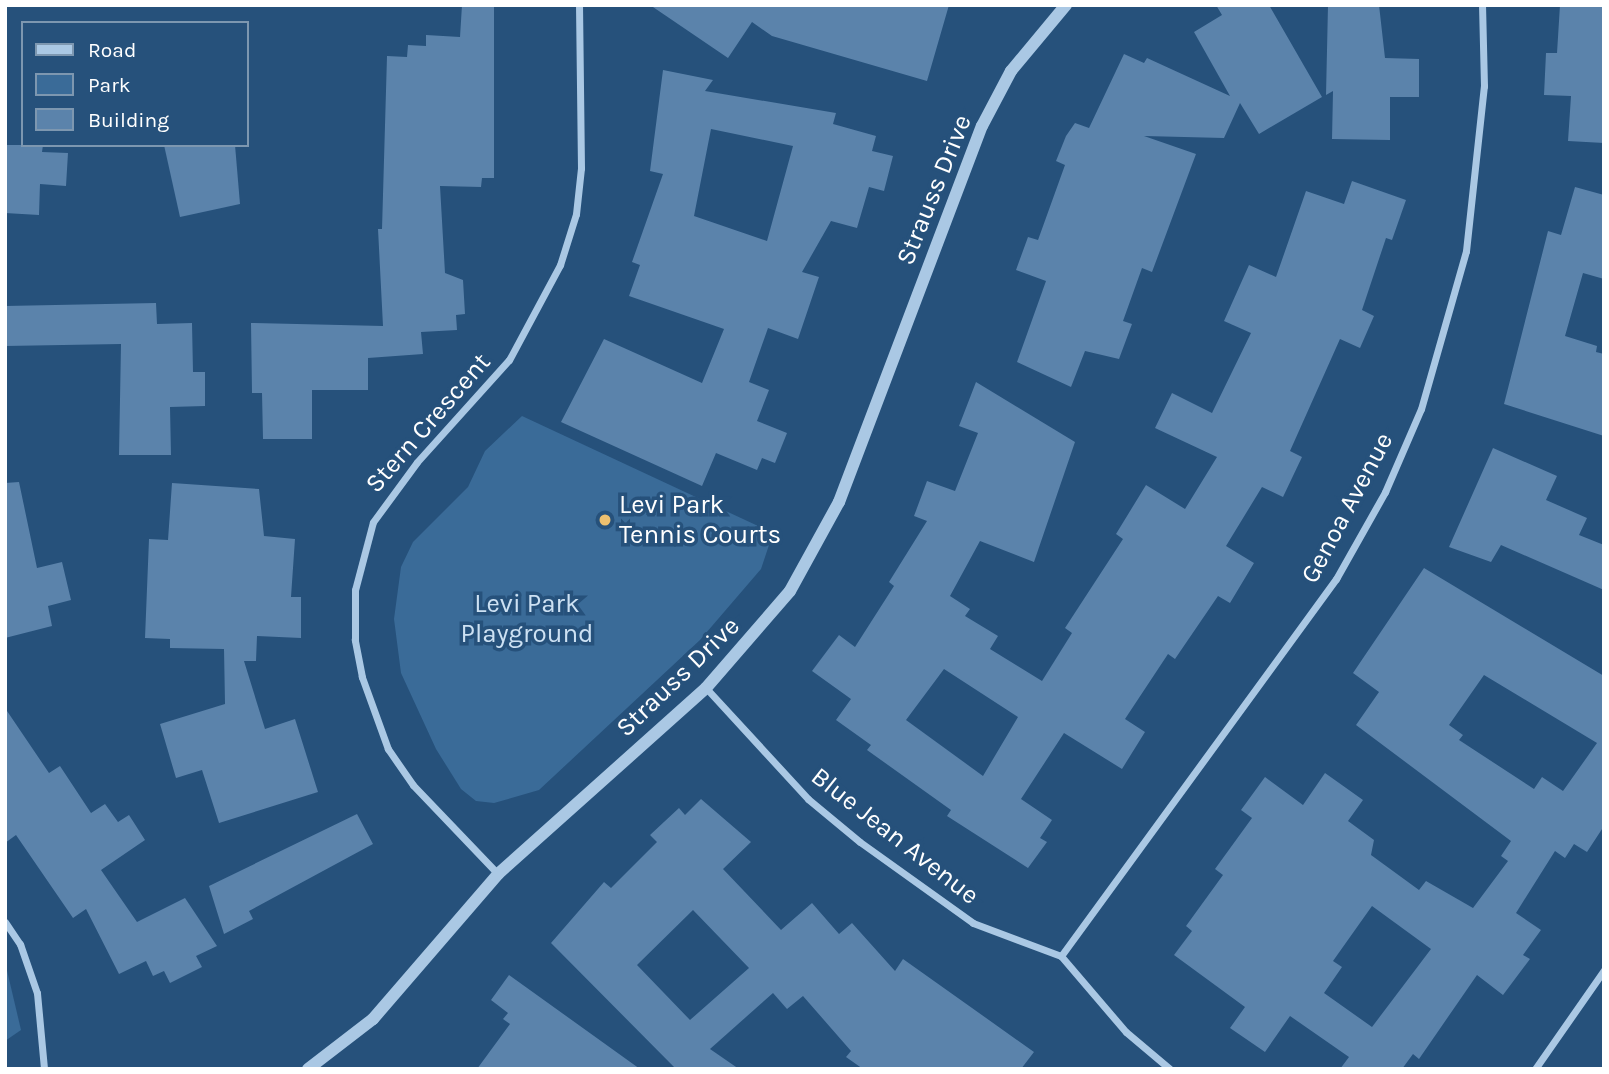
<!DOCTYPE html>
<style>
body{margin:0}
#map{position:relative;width:1609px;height:1074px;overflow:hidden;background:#26517b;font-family:Karla,sans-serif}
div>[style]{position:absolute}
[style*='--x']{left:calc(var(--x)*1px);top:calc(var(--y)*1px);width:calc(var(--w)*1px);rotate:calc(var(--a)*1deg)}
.green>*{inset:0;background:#3a6b98}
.building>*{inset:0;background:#5b83ab}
.minor>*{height:7px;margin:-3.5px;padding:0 3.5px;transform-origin:3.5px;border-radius:3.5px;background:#aac8e4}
.tertiary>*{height:12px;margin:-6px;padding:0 6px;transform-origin:6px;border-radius:6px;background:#aac8e4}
.dots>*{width:19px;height:19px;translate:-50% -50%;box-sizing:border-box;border:4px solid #26517b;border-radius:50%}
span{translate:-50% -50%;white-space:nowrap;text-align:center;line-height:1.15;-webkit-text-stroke:7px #26517b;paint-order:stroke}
.street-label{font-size:26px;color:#fff}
.poi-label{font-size:26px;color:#fff}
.left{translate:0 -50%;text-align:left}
.park-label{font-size:26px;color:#cde1f3}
.frame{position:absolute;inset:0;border:7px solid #fff;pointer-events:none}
.legend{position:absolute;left:21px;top:21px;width:228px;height:126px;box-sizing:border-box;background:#26517b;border:2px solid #7d97b0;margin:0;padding:9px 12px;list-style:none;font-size:21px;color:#fff}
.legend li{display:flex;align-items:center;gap:14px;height:35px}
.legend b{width:35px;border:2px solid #7d97b0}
</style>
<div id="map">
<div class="green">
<i style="clip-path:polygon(522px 416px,773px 533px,761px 569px,700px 640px,539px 790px,494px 803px,476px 801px,461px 789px,436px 749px,401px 673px,394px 619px,401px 567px,413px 542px,468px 487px,485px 451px)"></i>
<i style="clip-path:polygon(5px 962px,21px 1030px,5px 1041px)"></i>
</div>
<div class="building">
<i style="clip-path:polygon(462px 5px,494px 5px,494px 178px,482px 178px,481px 187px,440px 186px,445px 273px,463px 280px,465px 314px,456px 315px,457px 330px,421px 332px,423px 354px,368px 358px,368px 390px,312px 390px,312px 439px,263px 439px,262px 393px,252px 393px,251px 323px,383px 326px,378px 229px,382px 229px,387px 56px,407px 57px,408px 45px,426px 46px,426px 35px,460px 37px)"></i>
<i style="clip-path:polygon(650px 5px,949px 5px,927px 81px,772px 36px,752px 22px,728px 58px)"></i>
<i style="clip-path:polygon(1216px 5px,1269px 5px,1322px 97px,1259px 134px,1240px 103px,1224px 138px,1144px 136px,1196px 154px,1152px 272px,1142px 268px,1123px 321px,1132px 324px,1119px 359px,1085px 351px,1071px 387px,1017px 362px,1046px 281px,1016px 270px,1028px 237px,1038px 240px,1065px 165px,1056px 161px,1066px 136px,1075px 123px,1089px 128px,1124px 54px,1144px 63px,1147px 58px,1230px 96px,1194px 32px,1222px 15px)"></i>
<i style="clip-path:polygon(1328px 5px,1379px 5px,1385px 58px,1419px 59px,1419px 97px,1390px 97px,1390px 140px,1332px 139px,1333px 91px,1326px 95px)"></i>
<i style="clip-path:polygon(1560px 5px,1604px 5px,1604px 143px,1568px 141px,1571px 96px,1544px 95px,1546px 53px,1557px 53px)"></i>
<i style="clip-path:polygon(evenodd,663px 70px,713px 80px,705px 91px,836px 113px,833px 124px,876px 136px,872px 151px,893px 156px,884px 191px,869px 187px,857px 228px,831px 221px,802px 272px,819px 277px,798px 339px,768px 328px,749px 382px,769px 390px,757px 421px,787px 433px,775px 463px,762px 458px,757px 470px,716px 453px,702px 486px,561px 422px,604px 339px,702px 383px,724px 329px,629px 296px,640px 265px,632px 262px,663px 174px,650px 171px,663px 70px,711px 129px,793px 146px,767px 241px,694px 216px,711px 129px)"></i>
<i style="clip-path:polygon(5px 145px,43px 145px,42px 152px,68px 153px,66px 186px,40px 184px,39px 215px,5px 213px)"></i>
<i style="clip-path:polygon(164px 145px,235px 145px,240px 204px,180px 217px)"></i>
<i style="clip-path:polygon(evenodd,1352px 181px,1406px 200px,1392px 240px,1386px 238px,1362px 310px,1374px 316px,1360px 348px,1340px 339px,1290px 451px,1302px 457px,1283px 497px,1262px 487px,1226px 546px,1254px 563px,1230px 603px,1218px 596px,1175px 659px,1168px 654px,1125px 719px,1145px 732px,1122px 769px,1064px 733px,1021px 799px,1052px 820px,1040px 838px,1047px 842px,1028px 868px,947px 816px,951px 810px,867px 750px,871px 745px,836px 720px,851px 699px,812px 671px,839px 635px,855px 647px,894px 586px,889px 582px,927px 521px,914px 516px,927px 481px,955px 491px,978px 433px,959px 426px,976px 382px,1075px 442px,1034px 562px,980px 541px,950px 596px,970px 609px,965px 616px,998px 636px,990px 649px,1042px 681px,1072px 633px,1065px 628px,1123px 539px,1116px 534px,1146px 485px,1185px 509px,1217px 457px,1155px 428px,1172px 393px,1212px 413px,1251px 333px,1224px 321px,1249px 265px,1276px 277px,1306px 191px,1344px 204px,1352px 181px,944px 669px,1018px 717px,983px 776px,906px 720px,944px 669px)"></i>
<i style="clip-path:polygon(1575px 187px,1604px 195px,1604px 279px,1583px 273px,1565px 336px,1597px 346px,1596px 352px,1604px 354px,1604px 436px,1504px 404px,1548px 231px,1561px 235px)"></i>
<i style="clip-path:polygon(156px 303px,157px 324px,192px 323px,193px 372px,205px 372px,205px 406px,170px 407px,171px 455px,119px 455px,121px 344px,5px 346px,5px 306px)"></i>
<i style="clip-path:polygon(1493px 448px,1557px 476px,1546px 500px,1587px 518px,1579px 535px,1604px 545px,1604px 590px,1501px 545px,1491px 562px,1449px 547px)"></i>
<i style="clip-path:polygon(19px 482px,37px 568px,62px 562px,71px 600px,48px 606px,52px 626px,5px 638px,5px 483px)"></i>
<i style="clip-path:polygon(172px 483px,259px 489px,264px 536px,295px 539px,291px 597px,301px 597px,301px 638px,257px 636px,256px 661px,244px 661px,265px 729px,295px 719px,318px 792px,219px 823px,202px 770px,176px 778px,160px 724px,225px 704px,224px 649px,170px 648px,170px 639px,145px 638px,149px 539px,168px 540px)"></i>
<i style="clip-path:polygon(evenodd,1424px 568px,1604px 676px,1604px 826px,1587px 852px,1574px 844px,1565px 858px,1555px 851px,1516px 913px,1541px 930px,1523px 955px,1530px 959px,1503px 995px,1477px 975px,1419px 1059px,1413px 1054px,1402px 1069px,1340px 1069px,1349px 1057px,1290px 1016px,1265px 1052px,1230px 1028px,1245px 1007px,1174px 955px,1192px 931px,1186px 926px,1223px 875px,1215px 869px,1252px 818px,1241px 810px,1265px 777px,1303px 805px,1325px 773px,1363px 800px,1348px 821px,1374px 840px,1371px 855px,1419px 890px,1426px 881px,1473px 908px,1508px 861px,1501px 856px,1511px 841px,1356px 725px,1379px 692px,1353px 673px,1424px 568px,1484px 675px,1597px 743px,1563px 791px,1542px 777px,1534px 789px,1459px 740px,1463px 735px,1449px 725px,1484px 675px,1424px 568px,1372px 906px,1431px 949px,1372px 1027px,1324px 993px,1342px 967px,1333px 961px,1372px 906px)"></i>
<i style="clip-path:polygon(5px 708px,49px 773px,60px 766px,91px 813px,105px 804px,118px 822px,129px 815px,145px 840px,101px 870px,137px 922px,185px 898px,217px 946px,196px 956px,202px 967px,170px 983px,164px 971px,153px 976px,146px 961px,119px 974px,86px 909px,73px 918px,16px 835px,5px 843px)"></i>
<i style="clip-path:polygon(evenodd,701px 799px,751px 842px,723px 869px,781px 930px,812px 903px,839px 934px,852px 923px,895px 971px,903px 959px,1034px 1052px,1021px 1069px,863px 1069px,846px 1057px,851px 1051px,803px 996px,787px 1009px,773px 993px,710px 1049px,739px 1069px,676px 1069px,551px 943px,604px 882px,611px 888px,657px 842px,650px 835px,679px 808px,685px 815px,701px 799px,693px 910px,749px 968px,690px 1020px,637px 965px,693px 910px)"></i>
<i style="clip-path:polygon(357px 814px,373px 844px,249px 911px,253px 919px,224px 934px,209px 886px)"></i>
<i style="clip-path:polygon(509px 975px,640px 1069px,477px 1069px,510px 1024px,503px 1019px,508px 1013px,491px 1000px)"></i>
</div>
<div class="minor">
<i style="--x:706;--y:688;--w:151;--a:47.4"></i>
<i style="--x:808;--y:799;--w:67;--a:39.6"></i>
<i style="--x:860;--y:842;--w:139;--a:35.6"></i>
<i style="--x:973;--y:923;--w:94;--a:20.6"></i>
<i style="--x:1061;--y:956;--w:100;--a:49.5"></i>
<i style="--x:1126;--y:1032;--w:57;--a:40.1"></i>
<i style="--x:498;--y:874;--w:123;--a:-133.7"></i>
<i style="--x:413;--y:785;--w:44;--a:-124.8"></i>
<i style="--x:388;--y:749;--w:77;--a:-109.9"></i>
<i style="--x:362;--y:677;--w:38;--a:-101"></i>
<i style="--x:355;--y:640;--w:50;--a:-90"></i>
<i style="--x:355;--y:590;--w:70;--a:-75.2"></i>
<i style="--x:373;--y:522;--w:74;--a:-53.7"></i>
<i style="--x:417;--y:462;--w:137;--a:-48"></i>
<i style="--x:509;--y:360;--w:108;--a:-61.8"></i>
<i style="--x:560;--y:265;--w:53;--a:-72.6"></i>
<i style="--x:576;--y:214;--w:46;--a:-83.8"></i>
<i style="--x:581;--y:168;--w:163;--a:-90.7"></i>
<i style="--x:5;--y:922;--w:27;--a:56"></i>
<i style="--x:20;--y:944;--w:52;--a:70.9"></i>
<i style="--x:37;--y:993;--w:76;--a:84.7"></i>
<i style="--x:1061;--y:956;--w:467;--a:-53.9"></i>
<i style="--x:1336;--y:579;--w:100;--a:-60.6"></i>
<i style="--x:1385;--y:492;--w:90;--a:-66.6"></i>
<i style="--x:1421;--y:409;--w:164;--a:-74.1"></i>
<i style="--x:1466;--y:251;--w:166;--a:-83.8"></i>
<i style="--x:1484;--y:86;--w:81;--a:-91.4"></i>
<i style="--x:1535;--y:1069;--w:121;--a:-55.1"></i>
</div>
<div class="tertiary">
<i style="--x:308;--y:1069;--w:82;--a:-37.6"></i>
<i style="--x:373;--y:1019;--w:191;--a:-49.2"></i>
<i style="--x:498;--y:874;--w:279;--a:-41.8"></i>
<i style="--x:706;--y:688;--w:128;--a:-49.1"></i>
<i style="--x:790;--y:591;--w:102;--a:-61.2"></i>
<i style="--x:839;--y:502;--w:402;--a:-69.2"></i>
<i style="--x:982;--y:126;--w:62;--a:-62.2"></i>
<i style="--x:1011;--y:71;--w:86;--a:-50.2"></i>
</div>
<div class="dots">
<i style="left:605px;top:520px;background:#ecc070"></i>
</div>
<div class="street-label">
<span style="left:934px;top:190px;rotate:-68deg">Strauss Drive</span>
<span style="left:428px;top:423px;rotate:-49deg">Stern Crescent</span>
<span style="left:1347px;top:508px;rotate:-62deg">Genoa Avenue</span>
<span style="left:678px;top:677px;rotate:-44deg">Strauss Drive</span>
<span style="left:895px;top:836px;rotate:38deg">Blue Jean Avenue</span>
</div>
<div class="poi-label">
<span class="left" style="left:619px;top:520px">Levi Park<br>Tennis Courts</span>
</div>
<div class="park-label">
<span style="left:527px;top:619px">Levi Park<br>Playground</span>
</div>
<div class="frame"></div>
<ul class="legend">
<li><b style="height:9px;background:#aac8e4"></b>Road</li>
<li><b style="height:19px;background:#3a6b98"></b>Park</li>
<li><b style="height:19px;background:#5b83ab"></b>Building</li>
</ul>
</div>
